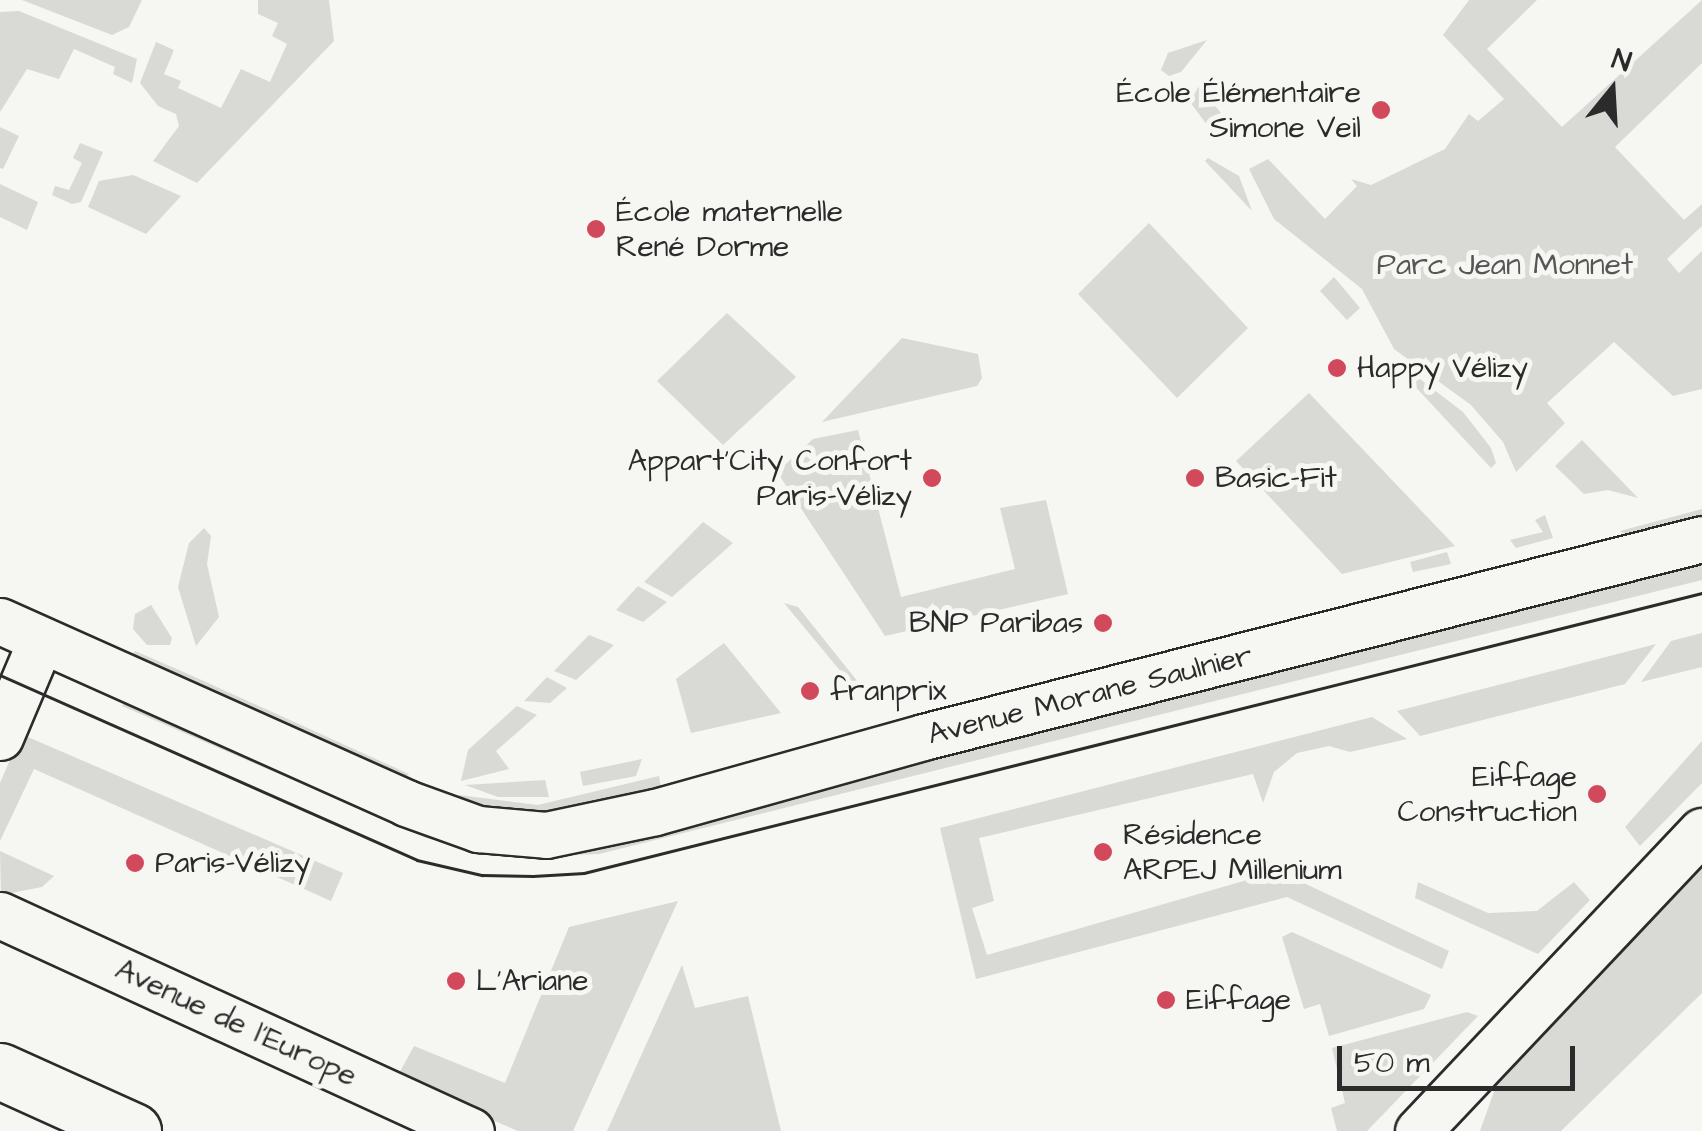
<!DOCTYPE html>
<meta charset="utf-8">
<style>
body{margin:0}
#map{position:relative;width:1702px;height:1131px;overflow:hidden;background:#f6f6f2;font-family:"Architects Daughter",sans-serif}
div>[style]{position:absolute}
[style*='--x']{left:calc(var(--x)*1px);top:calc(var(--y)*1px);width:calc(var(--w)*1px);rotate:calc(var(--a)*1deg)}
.green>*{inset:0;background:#d9d9d5}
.roads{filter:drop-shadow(2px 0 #2b2b2b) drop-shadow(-2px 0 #2b2b2b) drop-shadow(0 2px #2b2b2b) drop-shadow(0 -2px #2b2b2b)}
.secondary>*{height:45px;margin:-22.5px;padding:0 22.5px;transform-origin:22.5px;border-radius:22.5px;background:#f6f6f2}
.motorway>*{height:55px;margin:-27.5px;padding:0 27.5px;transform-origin:27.5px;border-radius:27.5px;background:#f6f6f2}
.tram>*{height:2.5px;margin:-1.25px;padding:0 1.25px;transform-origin:1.25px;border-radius:1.25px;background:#2b2b2b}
.dots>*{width:28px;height:28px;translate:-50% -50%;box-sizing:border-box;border:5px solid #f6f6f2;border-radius:50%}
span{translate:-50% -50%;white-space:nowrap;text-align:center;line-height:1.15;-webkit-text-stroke:10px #f6f6f2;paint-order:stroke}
.poi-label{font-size:30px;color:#2b2b2b}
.right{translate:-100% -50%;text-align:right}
.left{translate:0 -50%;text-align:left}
.park-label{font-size:30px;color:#565656}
.street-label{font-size:30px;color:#2b2b2b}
.north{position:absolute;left:1562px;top:40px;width:100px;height:100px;-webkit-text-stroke:8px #f6f6f2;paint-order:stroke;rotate:18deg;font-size:28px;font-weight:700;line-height:40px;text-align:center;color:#2b2b2b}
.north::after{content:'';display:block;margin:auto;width:35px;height:45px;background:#2b2b2b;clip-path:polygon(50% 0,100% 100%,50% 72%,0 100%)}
.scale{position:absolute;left:1337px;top:1046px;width:238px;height:45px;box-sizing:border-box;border:5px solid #2b2b2b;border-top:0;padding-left:12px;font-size:30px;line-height:35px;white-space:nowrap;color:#2b2b2b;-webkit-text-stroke:8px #f6f6f2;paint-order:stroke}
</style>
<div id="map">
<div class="green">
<i style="clip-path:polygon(22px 0,142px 0,129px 27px,112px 35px)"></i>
<i style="clip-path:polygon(258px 0,329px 0,334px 41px,197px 183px,153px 161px,179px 126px,176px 114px,158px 106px,140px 83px,156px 42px,174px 50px,164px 74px,181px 81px,178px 88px,221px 108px,241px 69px,270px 82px,287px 44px,272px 36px,278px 23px,258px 14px)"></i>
<i style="clip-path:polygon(1469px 0,1537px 0,1487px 49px,1562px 127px,1702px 0,1702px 63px,1615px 147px,1684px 220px,1702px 204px,1702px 226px,1667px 259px,1679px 273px,1702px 251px,1702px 389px,1673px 396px,1614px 342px,1547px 403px,1565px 423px,1516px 472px,1503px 442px,1471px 405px,1394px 349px,1362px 289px,1274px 219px,1249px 169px,1268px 159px,1325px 219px,1357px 186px,1351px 179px,1371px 185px,1445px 149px,1469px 114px,1478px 121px,1504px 99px,1443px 35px)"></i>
<i style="clip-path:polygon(19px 11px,137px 59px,132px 83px,113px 74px,115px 67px,74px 49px,59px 79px,27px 69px,0 112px,0 12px)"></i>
<i style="clip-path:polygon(1207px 40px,1181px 72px,1169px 76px,1161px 70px,1168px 53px)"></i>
<i style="clip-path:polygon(1199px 86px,1221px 113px,1207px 125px,1190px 102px)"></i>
<i style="clip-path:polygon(0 127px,19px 136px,3px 169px,0 168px)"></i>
<i style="clip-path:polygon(80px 143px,103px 152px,81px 202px,72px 204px,52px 195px,55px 186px,69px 190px,82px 163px,73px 158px)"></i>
<i style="clip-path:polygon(1208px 158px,1239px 176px,1252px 211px,1205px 161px)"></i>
<i style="clip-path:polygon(133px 175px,181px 196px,146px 234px,88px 207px,99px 181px)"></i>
<i style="clip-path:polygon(0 184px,38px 202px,27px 230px,0 217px)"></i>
<i style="clip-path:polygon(1149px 223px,1248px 328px,1177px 398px,1078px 294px)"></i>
<i style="clip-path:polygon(1334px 277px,1360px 308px,1347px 320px,1320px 291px)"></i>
<i style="clip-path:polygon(727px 313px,796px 377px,723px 445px,657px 381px)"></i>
<i style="clip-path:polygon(902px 338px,978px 354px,982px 378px,977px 386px,822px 422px)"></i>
<i style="clip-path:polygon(1416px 376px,1463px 412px,1491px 448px,1496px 463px,1491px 468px,1410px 381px)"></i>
<i style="clip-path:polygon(1309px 393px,1455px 546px,1342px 574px,1236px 461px)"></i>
<i style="clip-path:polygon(858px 430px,901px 597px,1015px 569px,1000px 508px,1046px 500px,1068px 594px,885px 636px,777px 472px,813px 439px)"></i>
<i style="clip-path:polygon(1582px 440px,1638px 498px,1608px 490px,1584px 494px,1555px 466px)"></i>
<i style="clip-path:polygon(1702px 509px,1702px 525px,1627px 536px,1620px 531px)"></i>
<i style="clip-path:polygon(1545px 515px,1553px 538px,1516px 548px,1510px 540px,1543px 532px,1535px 520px)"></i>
<i style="clip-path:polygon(703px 522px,733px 543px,672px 597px,644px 582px)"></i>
<i style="clip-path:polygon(204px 528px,211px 536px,207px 564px,219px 617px,196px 646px,178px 587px,189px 543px)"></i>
<i style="clip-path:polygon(1447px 552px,1451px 564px,1413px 572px,1410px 562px)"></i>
<i style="clip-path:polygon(1702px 555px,1702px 580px,599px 854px,517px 857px,426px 838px,122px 706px,126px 699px,483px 835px)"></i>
<i style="clip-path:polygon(638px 586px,667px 602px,643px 622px,616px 610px)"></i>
<i style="clip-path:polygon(784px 603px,798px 607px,858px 682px,852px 685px)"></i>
<i style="clip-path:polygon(151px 605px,172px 638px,170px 645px,147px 645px,133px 629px,135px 614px)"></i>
<i style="clip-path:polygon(1702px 633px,1702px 667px,1641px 682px,1671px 641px)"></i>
<i style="clip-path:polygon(589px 635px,614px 645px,576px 680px,554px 671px)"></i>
<i style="clip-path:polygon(724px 643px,781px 713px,691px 733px,676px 679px)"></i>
<i style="clip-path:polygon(1656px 644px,1625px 684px,1420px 736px,1397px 711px)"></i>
<i style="clip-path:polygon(135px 651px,186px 673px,409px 774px,401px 783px,132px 656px)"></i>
<i style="clip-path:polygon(547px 677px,567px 688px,550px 703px,524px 701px)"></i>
<i style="clip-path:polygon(517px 706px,537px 715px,496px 751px,509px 769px,461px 781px,468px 750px)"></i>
<i style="clip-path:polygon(1372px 717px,1407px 739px,1350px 752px,1329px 746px,1297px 753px,1274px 772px,1263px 803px,1253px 774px,979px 838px,994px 901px,972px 908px,987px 955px,1278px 871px,1449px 951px,1442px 969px,1287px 897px,976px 979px,940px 828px)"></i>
<i style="clip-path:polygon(21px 734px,343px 873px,331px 901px,34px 769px,0 841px,0 783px)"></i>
<i style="clip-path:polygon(1702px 741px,1702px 783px,1640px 846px,1625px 827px)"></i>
<i style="clip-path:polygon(642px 759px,636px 776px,583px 786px,580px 772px)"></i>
<i style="clip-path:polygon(659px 776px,661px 788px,555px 813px,457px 806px,459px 795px,538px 805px)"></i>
<i style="clip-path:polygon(545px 780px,549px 797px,498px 797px,465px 785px)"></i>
<i style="clip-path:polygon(0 851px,54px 876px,42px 887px,1px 895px)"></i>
<i style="clip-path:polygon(1702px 860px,1702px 993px,1561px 1131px,1480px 1131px,1500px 1075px)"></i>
<i style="clip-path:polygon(1418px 882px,1488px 913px,1537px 911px,1574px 882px,1590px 900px,1538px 954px,1415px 898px)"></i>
<i style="clip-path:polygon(678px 901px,573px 1131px,518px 1131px,396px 1079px,414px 1046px,505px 1083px,569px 927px)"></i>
<i style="clip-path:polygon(1292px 932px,1431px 995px,1424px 1009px,1329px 1036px,1320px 1004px,1304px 1009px,1282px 937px)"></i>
<i style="clip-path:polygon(682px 965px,695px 1008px,748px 996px,781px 1131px,607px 1131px)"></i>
<i style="clip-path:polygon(1467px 1012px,1478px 1016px,1367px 1131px,1337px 1131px,1331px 1108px,1345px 1103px,1332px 1048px)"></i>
</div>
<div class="roads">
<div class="secondary">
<i style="--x:0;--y:621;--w:445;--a:24.1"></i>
<i style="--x:406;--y:803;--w:77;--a:19.9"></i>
<i style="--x:478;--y:829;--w:68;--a:5"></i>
<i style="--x:546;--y:835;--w:111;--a:-11.9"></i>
<i style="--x:655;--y:812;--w:278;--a:-15.6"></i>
<i style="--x:923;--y:737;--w:804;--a:-14.26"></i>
<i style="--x:0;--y:737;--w:105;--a:-67.1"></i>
<i style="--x:0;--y:915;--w:518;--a:24.64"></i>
<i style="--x:1418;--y:1131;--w:413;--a:-46.6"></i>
</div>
<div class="motorway">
<i style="--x:0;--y:1071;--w:146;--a:24.3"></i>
</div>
</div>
<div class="tram">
<i style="--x:0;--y:675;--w:456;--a:23.9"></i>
<i style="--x:417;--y:860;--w:67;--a:13"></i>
<i style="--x:482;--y:875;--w:51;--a:1.1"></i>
<i style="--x:533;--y:876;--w:51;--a:-3.4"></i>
<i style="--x:584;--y:873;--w:1153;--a:-14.06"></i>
</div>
<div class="dots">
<i style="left:1381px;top:110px;background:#d1495b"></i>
<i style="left:596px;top:229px;background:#d1495b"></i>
<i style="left:1337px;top:368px;background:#d1495b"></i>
<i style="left:932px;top:478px;background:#d1495b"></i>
<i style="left:1195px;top:478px;background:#d1495b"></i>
<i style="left:1103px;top:623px;background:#d1495b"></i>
<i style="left:810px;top:691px;background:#d1495b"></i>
<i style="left:1597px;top:794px;background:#d1495b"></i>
<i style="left:1103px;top:852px;background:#d1495b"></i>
<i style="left:135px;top:863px;background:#d1495b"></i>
<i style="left:456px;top:981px;background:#d1495b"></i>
<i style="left:1166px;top:1000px;background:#d1495b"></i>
</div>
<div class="poi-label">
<span class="right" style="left:1361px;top:110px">École Élémentaire<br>Simone Veil</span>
<span class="left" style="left:616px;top:229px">École maternelle<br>René Dorme</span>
<span class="left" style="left:1357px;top:368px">Happy Vélizy</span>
<span class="right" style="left:912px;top:478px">Appart'City Confort<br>Paris-Vélizy</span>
<span class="left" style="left:1215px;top:478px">Basic-Fit</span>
<span class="right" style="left:1083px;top:623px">BNP Paribas</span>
<span class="left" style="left:830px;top:691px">franprix</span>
<span class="right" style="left:1577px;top:794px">Eiffage<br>Construction</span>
<span class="left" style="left:1123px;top:852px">Résidence<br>ARPEJ Millenium</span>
<span class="left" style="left:155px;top:863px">Paris-Vélizy</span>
<span class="left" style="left:476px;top:981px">L'Ariane</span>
<span class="left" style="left:1186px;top:1000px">Eiffage</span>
</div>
<div class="park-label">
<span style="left:1505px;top:265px">Parc Jean Monnet</span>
</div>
<div class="street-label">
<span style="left:1090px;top:695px;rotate:-14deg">Avenue Morane Saulnier</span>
<span style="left:236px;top:1023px;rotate:25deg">Avenue de l'Europe</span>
</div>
<div class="north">N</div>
<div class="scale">50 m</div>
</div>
